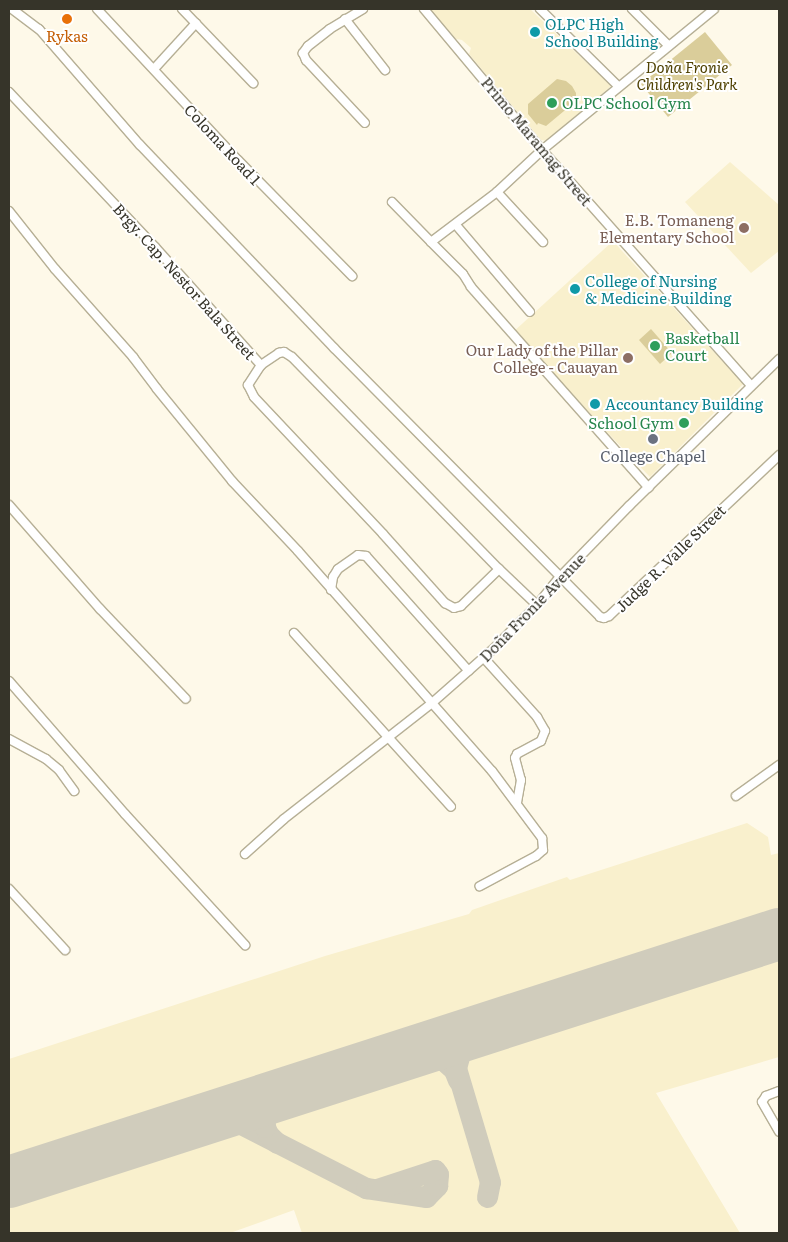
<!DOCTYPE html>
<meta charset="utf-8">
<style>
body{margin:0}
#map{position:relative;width:788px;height:1242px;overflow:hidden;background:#fef9e9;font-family:Literata,serif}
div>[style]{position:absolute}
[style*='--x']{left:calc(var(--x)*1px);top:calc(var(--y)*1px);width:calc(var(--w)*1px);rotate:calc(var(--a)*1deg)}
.built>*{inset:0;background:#f9f0cd}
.green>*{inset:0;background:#dacd9a}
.taxiway>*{height:21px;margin:-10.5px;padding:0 10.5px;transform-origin:10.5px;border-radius:10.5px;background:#d0ccbc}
.runway>*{height:52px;margin:-26px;padding:0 26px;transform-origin:26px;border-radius:26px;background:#d0ccbc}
.roads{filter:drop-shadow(1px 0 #b6af95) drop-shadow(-1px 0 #b6af95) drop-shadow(0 1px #b6af95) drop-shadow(0 -1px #b6af95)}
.street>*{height:8px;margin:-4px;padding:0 4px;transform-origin:4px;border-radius:4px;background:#fff}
.dots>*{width:14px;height:14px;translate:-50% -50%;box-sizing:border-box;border:2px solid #fff;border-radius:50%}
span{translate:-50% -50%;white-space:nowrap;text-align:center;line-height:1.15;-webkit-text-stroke:4px #fff;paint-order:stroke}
.culture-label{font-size:15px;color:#0d838f}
.left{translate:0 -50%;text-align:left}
.food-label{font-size:15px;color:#c56008}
.park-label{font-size:15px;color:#4f4102;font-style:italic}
.leisure-label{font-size:15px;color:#27864d}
.right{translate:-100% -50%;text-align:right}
.street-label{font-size:15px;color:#363429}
.education-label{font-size:15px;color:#785e54}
.worship-label{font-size:15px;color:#5b616d}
.frame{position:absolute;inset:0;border:10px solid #363429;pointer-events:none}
</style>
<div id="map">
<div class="built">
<i style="clip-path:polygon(430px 9px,530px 9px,611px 86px,548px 141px,541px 140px,469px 54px,471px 48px,462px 40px,456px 39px)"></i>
<i style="clip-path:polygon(730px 162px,779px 205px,779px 251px,751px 273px,685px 202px)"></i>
<i style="clip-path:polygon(613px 241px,743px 384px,650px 477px,512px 333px)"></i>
<i style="clip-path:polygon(747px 823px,768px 837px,771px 855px,779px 853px,779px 1057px,656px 1093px,740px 1233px,302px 1233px,294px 1210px,230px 1233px,9px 1233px,9px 1059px,325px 956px,469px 914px,472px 910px,567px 877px,570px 880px)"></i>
</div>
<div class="green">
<i style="clip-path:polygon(705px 32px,732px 65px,668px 117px,641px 84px)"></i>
<i style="clip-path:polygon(557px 79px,566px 81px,572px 86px,576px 93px,576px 101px,546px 126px,538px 123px,537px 125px,528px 114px,528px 104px)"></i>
<i style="clip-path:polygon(651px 329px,672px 353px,660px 364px,639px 340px)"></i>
</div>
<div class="taxiway">
<i style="--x:408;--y:1053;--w:20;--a:0"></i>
<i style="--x:428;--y:1053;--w:17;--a:25"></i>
<i style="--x:443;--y:1060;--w:15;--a:42"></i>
<i style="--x:454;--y:1070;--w:11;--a:68"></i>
<i style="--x:212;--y:1116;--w:9;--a:-6"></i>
<i style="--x:221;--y:1115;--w:9;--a:21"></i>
<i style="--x:229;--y:1118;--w:154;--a:27.1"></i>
<i style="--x:366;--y:1188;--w:61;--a:8.5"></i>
<i style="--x:426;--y:1197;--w:16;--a:-45"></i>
<i style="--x:437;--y:1186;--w:12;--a:-85"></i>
<i style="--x:438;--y:1174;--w:5;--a:-127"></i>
<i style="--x:435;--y:1170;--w:61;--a:161.9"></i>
<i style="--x:277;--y:1143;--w:13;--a:-135"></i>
<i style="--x:268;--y:1134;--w:8;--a:-113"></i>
<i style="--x:265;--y:1127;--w:22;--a:-93"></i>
<i style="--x:264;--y:1105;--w:7;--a:-56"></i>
<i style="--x:268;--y:1099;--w:13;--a:-18"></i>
<i style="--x:487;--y:1197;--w:15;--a:-79"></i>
<i style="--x:490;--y:1182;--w:119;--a:-106.6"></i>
<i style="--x:456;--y:1068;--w:23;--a:-75"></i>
<i style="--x:462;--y:1046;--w:9;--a:-58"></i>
<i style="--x:467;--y:1038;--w:30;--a:-23"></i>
</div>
<div class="runway">
<i style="--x:9;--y:1182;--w:809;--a:-17.85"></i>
</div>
<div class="roads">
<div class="street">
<i style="--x:12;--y:9;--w:34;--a:37"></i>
<i style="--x:39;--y:29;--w:154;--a:49"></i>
<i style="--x:140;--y:145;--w:281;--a:46.3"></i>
<i style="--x:334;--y:348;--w:378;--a:45.3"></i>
<i style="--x:600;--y:617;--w:4;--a:14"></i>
<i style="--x:604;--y:618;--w:5;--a:-22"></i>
<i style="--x:609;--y:616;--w:234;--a:-43.4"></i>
<i style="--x:97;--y:9;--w:207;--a:47"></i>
<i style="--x:238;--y:160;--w:163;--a:45.5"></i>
<i style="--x:182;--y:9;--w:103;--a:46.2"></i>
<i style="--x:363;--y:9;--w:39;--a:149"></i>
<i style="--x:330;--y:29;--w:28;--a:142"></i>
<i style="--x:308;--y:46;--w:9;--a:126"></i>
<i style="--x:303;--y:53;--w:8;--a:67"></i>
<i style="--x:306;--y:60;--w:86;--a:46.9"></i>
<i style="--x:424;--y:9;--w:184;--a:50.1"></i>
<i style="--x:542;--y:150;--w:314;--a:48.4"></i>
<i style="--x:540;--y:9;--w:110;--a:44.6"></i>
<i style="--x:632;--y:9;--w:51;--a:45"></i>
<i style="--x:345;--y:19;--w:65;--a:51.9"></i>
<i style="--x:154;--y:69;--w:62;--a:-47.6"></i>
<i style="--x:9;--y:92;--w:213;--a:46.7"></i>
<i style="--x:155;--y:247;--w:159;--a:48.1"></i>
<i style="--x:261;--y:365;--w:22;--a:-34"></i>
<i style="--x:279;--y:353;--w:5;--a:-11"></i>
<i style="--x:284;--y:352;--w:9;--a:32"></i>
<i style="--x:292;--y:357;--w:296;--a:45.7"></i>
<i style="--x:499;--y:569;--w:52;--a:43.5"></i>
<i style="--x:497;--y:192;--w:68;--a:47.4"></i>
<i style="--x:392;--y:202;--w:56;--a:45.7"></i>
<i style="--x:431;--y:242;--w:83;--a:-37.1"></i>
<i style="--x:497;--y:192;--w:62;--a:-43"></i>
<i style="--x:542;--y:150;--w:222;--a:-39.3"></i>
<i style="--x:9;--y:211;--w:74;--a:51.6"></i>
<i style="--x:55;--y:269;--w:118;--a:48.4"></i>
<i style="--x:133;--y:357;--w:40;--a:53"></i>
<i style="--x:157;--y:389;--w:119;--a:50.8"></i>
<i style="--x:232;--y:481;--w:96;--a:46.7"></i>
<i style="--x:298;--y:551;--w:293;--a:48.6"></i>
<i style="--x:492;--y:771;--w:84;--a:53.3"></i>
<i style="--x:542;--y:838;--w:12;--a:85"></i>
<i style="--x:543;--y:850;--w:9;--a:139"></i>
<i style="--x:536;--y:856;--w:64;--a:151.8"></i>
<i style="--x:456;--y:225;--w:114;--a:49.6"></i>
<i style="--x:431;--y:242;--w:45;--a:45"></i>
<i style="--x:463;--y:274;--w:15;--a:58"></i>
<i style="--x:471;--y:287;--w:268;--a:48.5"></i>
<i style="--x:261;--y:365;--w:24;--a:123"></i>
<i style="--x:248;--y:385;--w:13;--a:63"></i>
<i style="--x:254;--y:397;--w:188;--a:46.7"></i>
<i style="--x:383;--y:534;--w:93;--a:48.1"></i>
<i style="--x:445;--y:603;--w:10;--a:29"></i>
<i style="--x:454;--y:608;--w:7;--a:-16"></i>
<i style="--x:461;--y:606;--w:53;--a:-44.2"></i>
<i style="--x:9;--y:505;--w:138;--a:48.8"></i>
<i style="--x:100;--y:609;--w:124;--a:46.3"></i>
<i style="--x:331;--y:590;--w:13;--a:-81"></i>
<i style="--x:333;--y:577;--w:9;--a:-58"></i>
<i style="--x:338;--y:569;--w:24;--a:-35"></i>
<i style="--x:358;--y:555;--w:8;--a:7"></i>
<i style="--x:366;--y:556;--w:154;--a:48.2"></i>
<i style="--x:294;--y:633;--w:234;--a:47.9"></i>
<i style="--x:483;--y:657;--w:81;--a:48"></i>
<i style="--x:537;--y:717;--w:16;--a:60"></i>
<i style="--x:545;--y:731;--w:11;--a:112"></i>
<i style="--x:541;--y:741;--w:27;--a:152"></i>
<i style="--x:517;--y:754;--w:4;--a:117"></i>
<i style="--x:515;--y:758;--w:23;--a:75"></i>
<i style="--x:521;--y:780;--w:23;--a:100"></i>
<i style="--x:9;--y:681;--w:176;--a:48.9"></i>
<i style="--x:125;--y:814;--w:178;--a:47.5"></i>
<i style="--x:9;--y:739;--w:42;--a:28.4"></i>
<i style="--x:46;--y:759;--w:17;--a:40"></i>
<i style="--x:59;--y:770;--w:26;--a:54"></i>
<i style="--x:736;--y:796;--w:53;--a:-35.8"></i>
<i style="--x:245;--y:854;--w:52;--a:-41.9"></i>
<i style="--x:284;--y:819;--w:188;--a:-38.1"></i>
<i style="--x:432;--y:703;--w:79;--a:-41.4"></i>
<i style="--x:491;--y:651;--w:65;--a:-45"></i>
<i style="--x:537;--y:605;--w:36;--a:-51"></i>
<i style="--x:560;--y:577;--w:99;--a:-45.8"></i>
<i style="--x:629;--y:506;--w:210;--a:-44.4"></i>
<i style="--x:9;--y:889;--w:83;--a:47.4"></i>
<i style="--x:779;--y:1091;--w:14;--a:159"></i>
<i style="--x:766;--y:1096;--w:7;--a:124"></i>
<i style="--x:762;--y:1102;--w:34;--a:60"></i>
</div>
</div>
<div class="dots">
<i style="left:67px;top:19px;background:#e8710a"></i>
<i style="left:535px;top:32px;background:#0f9aa8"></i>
<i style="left:552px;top:103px;background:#2e9e5b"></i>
<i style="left:744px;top:228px;background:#8d6e63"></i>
<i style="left:575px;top:289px;background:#0f9aa8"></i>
<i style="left:655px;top:346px;background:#2e9e5b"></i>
<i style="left:628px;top:358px;background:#8d6e63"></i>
<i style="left:595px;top:404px;background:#0f9aa8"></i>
<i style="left:684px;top:423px;background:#2e9e5b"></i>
<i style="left:653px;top:439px;background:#6b7280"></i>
</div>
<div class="culture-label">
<span class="left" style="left:545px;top:32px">OLPC High<br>School Building</span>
<span class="left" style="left:585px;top:289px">College of Nursing<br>&amp; Medicine Building</span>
<span class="left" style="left:605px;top:404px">Accountancy Building</span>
</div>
<div class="food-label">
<span style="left:67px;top:36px">Rykas</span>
</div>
<div class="park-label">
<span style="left:687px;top:75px">Doña Fronie<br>Children's Park</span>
</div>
<div class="leisure-label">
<span class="left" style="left:562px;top:103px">OLPC School Gym</span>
<span class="left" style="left:665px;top:346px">Basketball<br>Court</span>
<span class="right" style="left:674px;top:423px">School Gym</span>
</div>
<div class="street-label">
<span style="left:537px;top:141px;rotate:50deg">Primo Maramag Street</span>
<span style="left:223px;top:144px;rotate:47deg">Coloma Road 1</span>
<span style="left:185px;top:281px;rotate:48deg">Brgy. Cap. Nestor Bala Street</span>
<span style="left:670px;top:558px;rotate:-44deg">Judge R. Valle Street</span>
<span style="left:532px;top:607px;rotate:-46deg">Doña Fronie Avenue</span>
</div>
<div class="education-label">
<span class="right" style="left:734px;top:228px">E.B. Tomaneng<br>Elementary School</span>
<span class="right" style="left:618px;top:358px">Our Lady of the Pillar<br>College - Cauayan</span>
</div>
<div class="worship-label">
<span style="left:653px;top:456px">College Chapel</span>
</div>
<div class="frame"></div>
</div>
